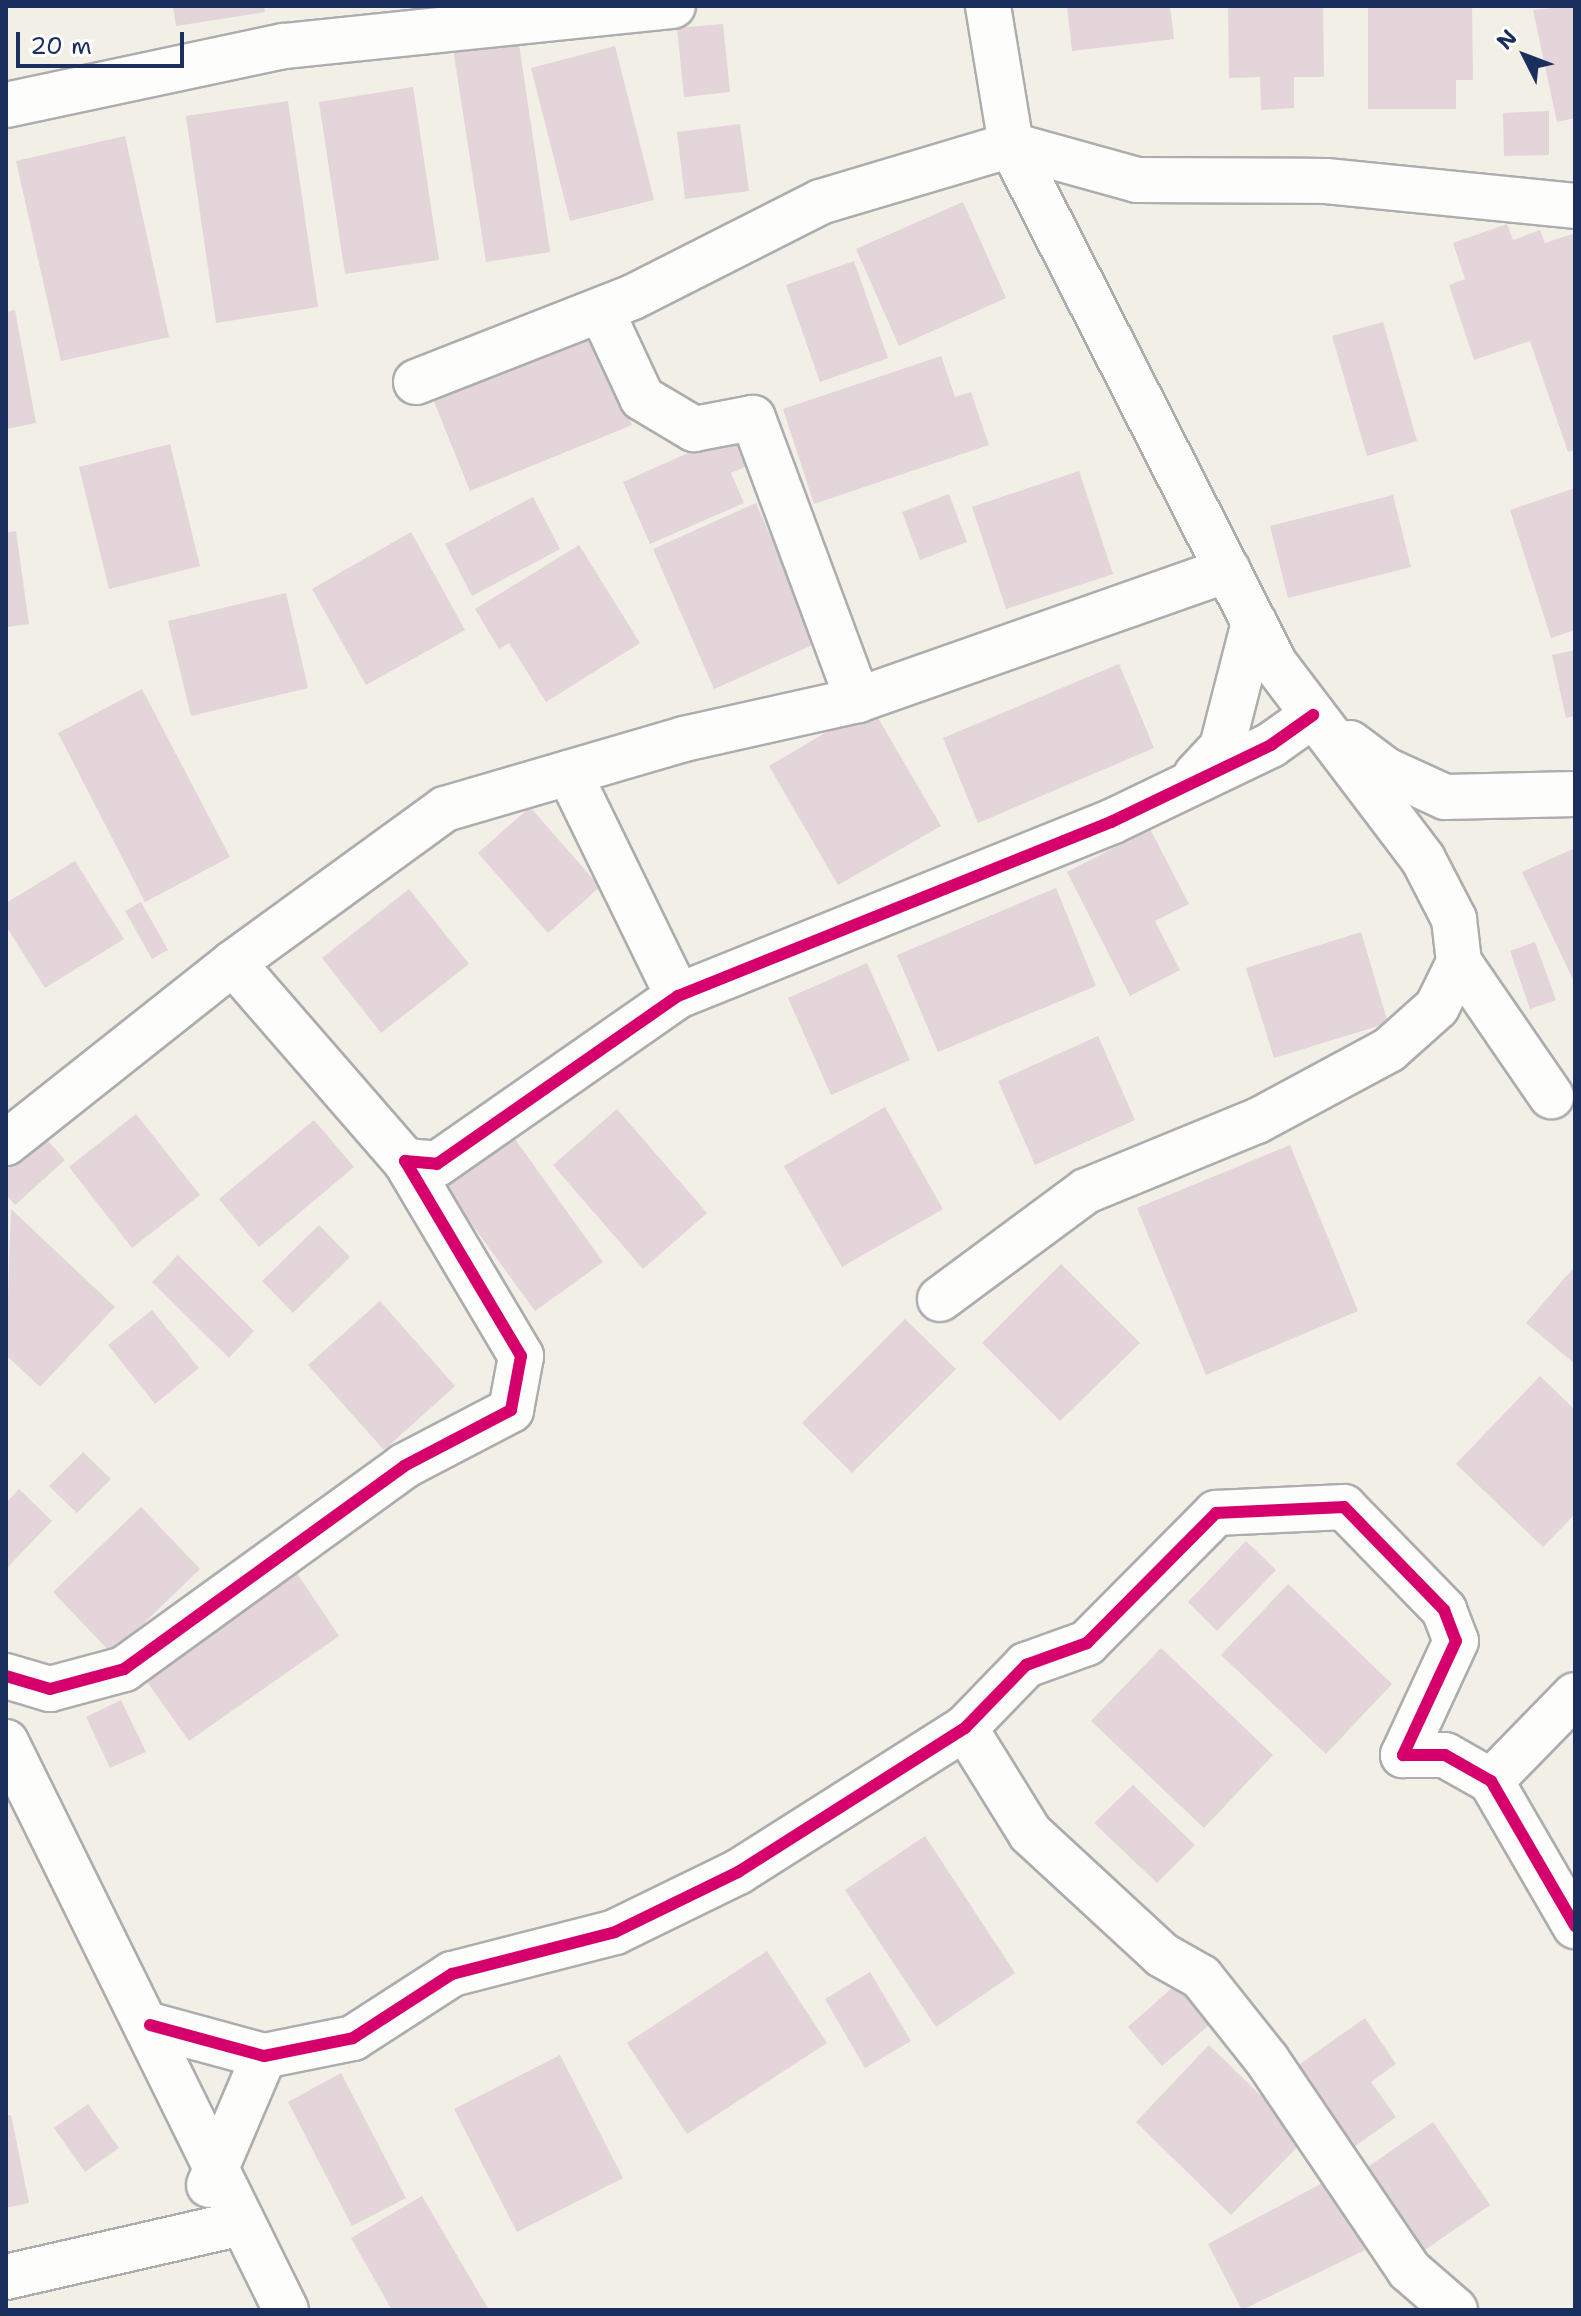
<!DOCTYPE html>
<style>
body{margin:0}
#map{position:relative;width:1581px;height:2316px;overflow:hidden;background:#f1efe6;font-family:"Shantell Sans",sans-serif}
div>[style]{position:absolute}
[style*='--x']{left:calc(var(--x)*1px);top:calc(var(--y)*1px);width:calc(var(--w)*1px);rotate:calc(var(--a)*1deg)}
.building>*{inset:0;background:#e3d5da}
.roads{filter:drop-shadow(2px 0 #acadae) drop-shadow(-2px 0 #acadae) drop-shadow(0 2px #acadae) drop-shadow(0 -2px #acadae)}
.street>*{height:44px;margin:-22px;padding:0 22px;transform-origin:22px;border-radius:22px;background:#fdfdfb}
.cycleway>*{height:12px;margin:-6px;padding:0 6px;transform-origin:6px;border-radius:6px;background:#d6006c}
span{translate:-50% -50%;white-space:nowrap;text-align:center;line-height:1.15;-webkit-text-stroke:6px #fff;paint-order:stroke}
.frame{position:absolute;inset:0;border:8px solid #1b2f5e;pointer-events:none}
.north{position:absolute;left:1485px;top:16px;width:80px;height:80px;-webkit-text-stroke:6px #fff;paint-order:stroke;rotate:312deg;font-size:22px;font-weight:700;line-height:32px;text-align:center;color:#1b2f5e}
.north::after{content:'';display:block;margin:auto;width:28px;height:36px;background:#1b2f5e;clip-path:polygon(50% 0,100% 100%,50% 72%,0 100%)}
.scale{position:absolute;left:16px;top:32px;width:168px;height:36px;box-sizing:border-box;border:4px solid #1b2f5e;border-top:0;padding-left:10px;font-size:24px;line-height:28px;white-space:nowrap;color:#1b2f5e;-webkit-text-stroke:6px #fff;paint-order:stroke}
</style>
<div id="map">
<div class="building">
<i style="clip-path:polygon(173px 6px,264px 6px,265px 12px,176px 26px)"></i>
<i style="clip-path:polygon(1067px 6px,1170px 6px,1174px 39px,1072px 51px)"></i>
<i style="clip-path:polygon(1228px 6px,1323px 6px,1324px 77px,1294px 77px,1294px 108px,1261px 110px,1260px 77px,1229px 78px)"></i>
<i style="clip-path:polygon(1368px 6px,1472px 6px,1473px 80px,1456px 80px,1456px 109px,1368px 109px)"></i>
<i style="clip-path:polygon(1575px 6px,1575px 118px,1557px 122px,1533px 10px)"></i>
<i style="clip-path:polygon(723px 24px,730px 92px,684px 97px,677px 28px)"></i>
<i style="clip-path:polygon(517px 31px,550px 252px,486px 262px,452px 42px)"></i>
<i style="clip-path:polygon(615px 46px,654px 200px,570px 221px,531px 68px)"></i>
<i style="clip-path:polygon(413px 87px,439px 260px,345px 274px,319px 102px)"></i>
<i style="clip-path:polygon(288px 101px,318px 307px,216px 323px,186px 116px)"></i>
<i style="clip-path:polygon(1549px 111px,1549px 155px,1504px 156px,1503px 113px)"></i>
<i style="clip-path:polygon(740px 124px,749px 191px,685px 199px,677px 132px)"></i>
<i style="clip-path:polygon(125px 136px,169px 337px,61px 361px,16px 161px)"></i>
<i style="clip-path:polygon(963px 202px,1006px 298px,899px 346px,856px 249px)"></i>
<i style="clip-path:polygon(1507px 224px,1513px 240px,1540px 230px,1545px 243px,1575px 233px,1575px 450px,1568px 452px,1530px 341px,1474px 360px,1449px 285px,1465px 279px,1453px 243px)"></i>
<i style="clip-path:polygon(854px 261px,888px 358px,820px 382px,786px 285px)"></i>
<i style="clip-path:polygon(15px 310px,36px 423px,6px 429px,6px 312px)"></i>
<i style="clip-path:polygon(1383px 322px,1417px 441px,1367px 456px,1332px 336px)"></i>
<i style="clip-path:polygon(593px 328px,632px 425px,470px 491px,431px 394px)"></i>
<i style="clip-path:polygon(941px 356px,955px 397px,971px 392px,989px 445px,814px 504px,783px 409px)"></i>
<i style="clip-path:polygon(744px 428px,759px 461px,731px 473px,744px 503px,650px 544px,623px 482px)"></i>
<i style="clip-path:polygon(170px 444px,200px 566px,109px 589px,79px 467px)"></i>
<i style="clip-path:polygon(1079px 471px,1113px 574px,1006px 609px,972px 507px)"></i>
<i style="clip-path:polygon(1575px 488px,1575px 630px,1551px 638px,1510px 510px)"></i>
<i style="clip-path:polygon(949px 494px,967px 542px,920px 560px,902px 512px)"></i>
<i style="clip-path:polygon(1393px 495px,1411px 567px,1288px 598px,1270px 526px)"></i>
<i style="clip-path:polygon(533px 497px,560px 549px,472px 596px,445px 544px)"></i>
<i style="clip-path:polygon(756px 503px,817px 643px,714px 689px,653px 549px)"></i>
<i style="clip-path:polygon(16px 531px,29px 624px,6px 627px,6px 533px)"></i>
<i style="clip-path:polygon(411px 532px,465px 630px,366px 685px,312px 589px)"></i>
<i style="clip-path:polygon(579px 545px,640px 643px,546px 702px,509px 643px,499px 649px,475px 609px)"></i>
<i style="clip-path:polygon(286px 593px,308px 688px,191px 716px,168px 621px)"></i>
<i style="clip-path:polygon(1575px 650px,1575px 716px,1566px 718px,1552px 655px)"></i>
<i style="clip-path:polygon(1119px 664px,1154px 748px,978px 823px,943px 738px)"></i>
<i style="clip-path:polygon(142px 689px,230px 857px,145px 902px,58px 733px)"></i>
<i style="clip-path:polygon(871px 706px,941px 826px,838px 885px,769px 766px)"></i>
<i style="clip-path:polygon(530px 807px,600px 887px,548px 933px,478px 853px)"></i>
<i style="clip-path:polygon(1150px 829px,1189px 904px,1155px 921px,1180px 970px,1130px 996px,1067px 872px)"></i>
<i style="clip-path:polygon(1575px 848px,1575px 984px,1522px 872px)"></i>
<i style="clip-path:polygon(75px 861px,124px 939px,45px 988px,6px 926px,6px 903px)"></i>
<i style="clip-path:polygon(1056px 888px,1096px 986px,938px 1052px,897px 955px)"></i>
<i style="clip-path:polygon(409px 889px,469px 964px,381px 1033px,322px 958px)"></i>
<i style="clip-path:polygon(141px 902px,168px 950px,152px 959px,125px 911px)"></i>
<i style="clip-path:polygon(1361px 932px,1388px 1023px,1274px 1058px,1246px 968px)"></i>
<i style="clip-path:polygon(1535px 942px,1556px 1000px,1530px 1009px,1510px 951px)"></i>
<i style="clip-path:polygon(867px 963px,910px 1060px,831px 1095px,788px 998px)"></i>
<i style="clip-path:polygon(1098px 1036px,1135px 1120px,1035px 1165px,998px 1081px)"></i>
<i style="clip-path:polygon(885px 1107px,943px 1209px,842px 1267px,784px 1166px)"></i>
<i style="clip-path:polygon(617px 1109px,707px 1213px,643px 1269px,553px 1165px)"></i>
<i style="clip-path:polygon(136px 1114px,200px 1195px,132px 1248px,69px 1167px)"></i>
<i style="clip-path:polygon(314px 1120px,354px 1167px,259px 1247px,219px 1199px)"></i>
<i style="clip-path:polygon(510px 1132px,603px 1262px,535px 1311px,441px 1182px)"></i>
<i style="clip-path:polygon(41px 1133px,65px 1160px,15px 1205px,6px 1194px,6px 1164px)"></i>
<i style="clip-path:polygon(1290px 1145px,1358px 1311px,1206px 1375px,1137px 1208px)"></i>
<i style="clip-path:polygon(11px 1209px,115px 1307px,40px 1387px,6px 1355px)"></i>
<i style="clip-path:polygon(319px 1225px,350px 1257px,293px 1313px,262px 1281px)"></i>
<i style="clip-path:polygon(178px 1255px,254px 1331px,229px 1358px,152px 1282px)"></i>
<i style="clip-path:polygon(1061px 1264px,1140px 1343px,1060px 1421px,982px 1343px)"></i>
<i style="clip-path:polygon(1575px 1266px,1575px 1364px,1526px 1323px)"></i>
<i style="clip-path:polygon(380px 1301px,455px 1386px,384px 1450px,308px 1365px)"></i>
<i style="clip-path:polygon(152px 1310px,199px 1368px,155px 1404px,108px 1345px)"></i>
<i style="clip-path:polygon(905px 1319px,956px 1369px,852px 1473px,802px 1423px)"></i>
<i style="clip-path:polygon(1540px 1376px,1575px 1410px,1575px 1514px,1543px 1547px,1456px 1464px)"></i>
<i style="clip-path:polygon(83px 1452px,111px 1479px,77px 1513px,49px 1486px)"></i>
<i style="clip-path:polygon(19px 1489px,52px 1521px,6px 1569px,6px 1503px)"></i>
<i style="clip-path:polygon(141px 1507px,200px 1569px,112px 1654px,53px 1592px)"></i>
<i style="clip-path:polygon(1246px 1541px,1276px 1570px,1217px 1631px,1188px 1602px)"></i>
<i style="clip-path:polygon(292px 1566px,339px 1636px,189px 1741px,140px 1672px)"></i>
<i style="clip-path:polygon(1288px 1584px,1392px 1684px,1326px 1754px,1221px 1655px)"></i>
<i style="clip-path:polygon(1161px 1648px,1273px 1755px,1204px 1828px,1091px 1721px)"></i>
<i style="clip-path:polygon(121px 1700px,146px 1752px,110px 1768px,86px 1717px)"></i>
<i style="clip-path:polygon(1133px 1785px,1195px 1845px,1157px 1883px,1094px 1823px)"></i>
<i style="clip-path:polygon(925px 1836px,1015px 1973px,936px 2027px,845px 1890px)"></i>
<i style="clip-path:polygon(767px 1951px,827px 2043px,687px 2134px,627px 2043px)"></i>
<i style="clip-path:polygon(870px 1972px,911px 2041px,865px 2068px,825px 1999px)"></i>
<i style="clip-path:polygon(1181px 1980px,1216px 2019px,1162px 2066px,1128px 2027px)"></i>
<i style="clip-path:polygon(1365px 2018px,1396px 2064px,1371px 2082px,1396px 2117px,1337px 2159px,1280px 2078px)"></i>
<i style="clip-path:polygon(1209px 2045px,1305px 2139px,1231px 2215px,1136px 2122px)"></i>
<i style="clip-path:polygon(560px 2055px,623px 2178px,517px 2232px,454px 2109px)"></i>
<i style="clip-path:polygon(341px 2073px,406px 2198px,352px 2226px,288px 2102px)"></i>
<i style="clip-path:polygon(88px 2104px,119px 2148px,85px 2172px,54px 2128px)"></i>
<i style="clip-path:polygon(11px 2115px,29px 2203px,6px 2208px,6px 2116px)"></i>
<i style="clip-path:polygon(1433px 2122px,1490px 2205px,1406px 2263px,1350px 2179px)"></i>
<i style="clip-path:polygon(1328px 2180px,1365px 2250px,1242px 2310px,1208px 2244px)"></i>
<i style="clip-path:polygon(422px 2196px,489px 2310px,392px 2310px,351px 2238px)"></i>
</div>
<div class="roads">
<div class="street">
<i style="--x:988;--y:6;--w:141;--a:80.6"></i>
<i style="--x:1011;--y:145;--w:582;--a:63.04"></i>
<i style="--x:1275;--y:664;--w:245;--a:52.8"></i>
<i style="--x:1423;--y:859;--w:68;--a:62.7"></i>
<i style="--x:1454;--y:919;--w:43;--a:83.4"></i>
<i style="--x:1459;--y:962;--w:163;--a:55.5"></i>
<i style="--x:6;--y:105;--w:284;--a:-12"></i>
<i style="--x:284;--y:46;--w:391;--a:-5.9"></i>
<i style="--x:601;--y:310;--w:97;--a:65"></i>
<i style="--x:642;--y:398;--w:61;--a:30.8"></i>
<i style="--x:694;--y:429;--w:60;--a:-10.6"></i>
<i style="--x:753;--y:418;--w:301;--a:69.6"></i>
<i style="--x:416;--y:382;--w:233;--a:-21.4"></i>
<i style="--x:633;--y:297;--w:210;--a:-26.9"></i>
<i style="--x:820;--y:202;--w:199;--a:-16.6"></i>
<i style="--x:1011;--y:145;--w:131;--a:15.5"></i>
<i style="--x:1137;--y:180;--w:189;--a:0.3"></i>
<i style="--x:1326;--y:181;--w:250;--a:5.7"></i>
<i style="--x:1350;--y:743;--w:45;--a:36.9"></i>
<i style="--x:1386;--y:770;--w:65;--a:24.6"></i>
<i style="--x:1445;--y:797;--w:130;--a:-1.3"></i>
<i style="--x:569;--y:773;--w:248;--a:64"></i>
<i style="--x:1196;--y:775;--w:38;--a:-47"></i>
<i style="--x:1222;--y:747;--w:129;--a:-75.6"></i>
<i style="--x:233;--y:963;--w:262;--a:49"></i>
<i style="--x:6;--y:1143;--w:290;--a:-38.4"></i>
<i style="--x:233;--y:963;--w:262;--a:-36"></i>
<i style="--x:445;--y:809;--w:249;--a:-16.3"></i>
<i style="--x:684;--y:739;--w:178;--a:-12.6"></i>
<i style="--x:858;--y:700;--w:392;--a:-19.4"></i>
<i style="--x:940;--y:1299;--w:182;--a:-36.5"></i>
<i style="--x:1086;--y:1191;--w:185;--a:-22.3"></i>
<i style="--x:1257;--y:1121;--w:150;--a:-28.3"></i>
<i style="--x:1389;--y:1050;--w:64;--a:-41.9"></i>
<i style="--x:1437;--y:1007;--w:50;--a:-63.9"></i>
<i style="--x:6;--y:1676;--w:46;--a:16.5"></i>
<i style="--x:50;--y:1689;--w:77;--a:-15.1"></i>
<i style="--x:124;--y:1669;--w:346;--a:-35.9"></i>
<i style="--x:404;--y:1466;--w:121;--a:-27.6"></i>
<i style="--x:511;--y:1410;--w:55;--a:-79.5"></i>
<i style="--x:521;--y:1356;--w:227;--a:-120.7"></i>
<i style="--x:405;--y:1161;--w:32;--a:5"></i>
<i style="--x:437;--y:1164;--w:294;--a:-34.9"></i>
<i style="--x:678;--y:996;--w:467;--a:-21.9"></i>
<i style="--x:1111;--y:822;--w:178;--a:-25.7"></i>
<i style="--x:1271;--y:745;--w:52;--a:-35.5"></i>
<i style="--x:965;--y:1728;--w:123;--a:58.2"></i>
<i style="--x:1030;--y:1833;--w:180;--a:42.7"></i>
<i style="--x:1162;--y:1955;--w:45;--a:29.4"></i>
<i style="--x:1201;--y:1977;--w:106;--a:51.5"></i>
<i style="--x:1267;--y:2060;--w:254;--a:55.9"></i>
<i style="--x:1409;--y:2270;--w:61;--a:41"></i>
<i style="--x:6;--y:1742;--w:633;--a:63.76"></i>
<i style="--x:1491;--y:1781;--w:120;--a:-45.7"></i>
<i style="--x:150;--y:2025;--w:118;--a:15.2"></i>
<i style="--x:264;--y:2056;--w:91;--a:-11.4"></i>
<i style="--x:353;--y:2038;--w:118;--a:-32.9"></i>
<i style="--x:452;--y:1974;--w:168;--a:-14.4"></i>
<i style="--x:615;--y:1932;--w:137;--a:-26"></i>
<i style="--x:738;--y:1872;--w:269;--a:-32.4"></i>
<i style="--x:965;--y:1728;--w:88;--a:-45.9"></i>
<i style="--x:1026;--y:1665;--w:65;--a:-19.8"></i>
<i style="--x:1087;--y:1643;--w:183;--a:-45.2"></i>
<i style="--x:1216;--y:1513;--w:128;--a:-2.7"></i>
<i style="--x:1344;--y:1507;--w:144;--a:45.8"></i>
<i style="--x:1444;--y:1610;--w:33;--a:69"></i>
<i style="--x:1456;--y:1641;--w:126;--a:114.9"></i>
<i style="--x:1403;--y:1755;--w:42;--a:0"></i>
<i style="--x:1445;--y:1755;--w:53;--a:29.5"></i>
<i style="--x:1491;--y:1781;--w:168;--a:59.9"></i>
<i style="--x:209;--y:2185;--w:140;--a:-66.9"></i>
<i style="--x:6;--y:2277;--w:242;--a:-12.9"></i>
</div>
</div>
<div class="cycleway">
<i style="--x:6;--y:1676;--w:46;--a:16.5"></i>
<i style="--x:50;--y:1689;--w:77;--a:-15.1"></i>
<i style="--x:124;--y:1669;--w:346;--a:-35.9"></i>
<i style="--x:404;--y:1466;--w:121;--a:-27.6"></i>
<i style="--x:511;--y:1410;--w:55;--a:-79.5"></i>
<i style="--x:521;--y:1356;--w:227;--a:-120.7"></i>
<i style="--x:405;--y:1161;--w:32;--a:5"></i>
<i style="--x:437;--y:1164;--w:294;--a:-34.9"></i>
<i style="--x:678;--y:996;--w:467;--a:-21.9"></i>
<i style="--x:1111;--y:822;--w:178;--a:-25.7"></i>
<i style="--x:1271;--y:745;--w:52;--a:-35.5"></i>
<i style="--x:150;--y:2025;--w:118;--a:15.2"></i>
<i style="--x:264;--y:2056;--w:91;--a:-11.4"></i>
<i style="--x:353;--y:2038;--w:118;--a:-32.9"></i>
<i style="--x:452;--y:1974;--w:168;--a:-14.4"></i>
<i style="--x:615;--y:1932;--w:137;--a:-26"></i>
<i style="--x:738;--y:1872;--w:269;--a:-32.4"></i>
<i style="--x:965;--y:1728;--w:88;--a:-45.9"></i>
<i style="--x:1026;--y:1665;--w:65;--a:-19.8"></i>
<i style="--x:1087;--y:1643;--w:183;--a:-45.2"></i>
<i style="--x:1216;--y:1513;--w:128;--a:-2.7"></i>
<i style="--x:1344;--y:1507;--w:144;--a:45.8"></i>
<i style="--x:1444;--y:1610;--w:33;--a:69"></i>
<i style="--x:1456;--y:1641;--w:126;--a:114.9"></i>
<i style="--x:1403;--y:1755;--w:42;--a:0"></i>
<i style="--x:1445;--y:1755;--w:53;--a:29.5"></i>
<i style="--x:1491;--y:1781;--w:168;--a:59.9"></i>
</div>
<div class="frame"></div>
<div class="north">N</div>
<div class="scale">20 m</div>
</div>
